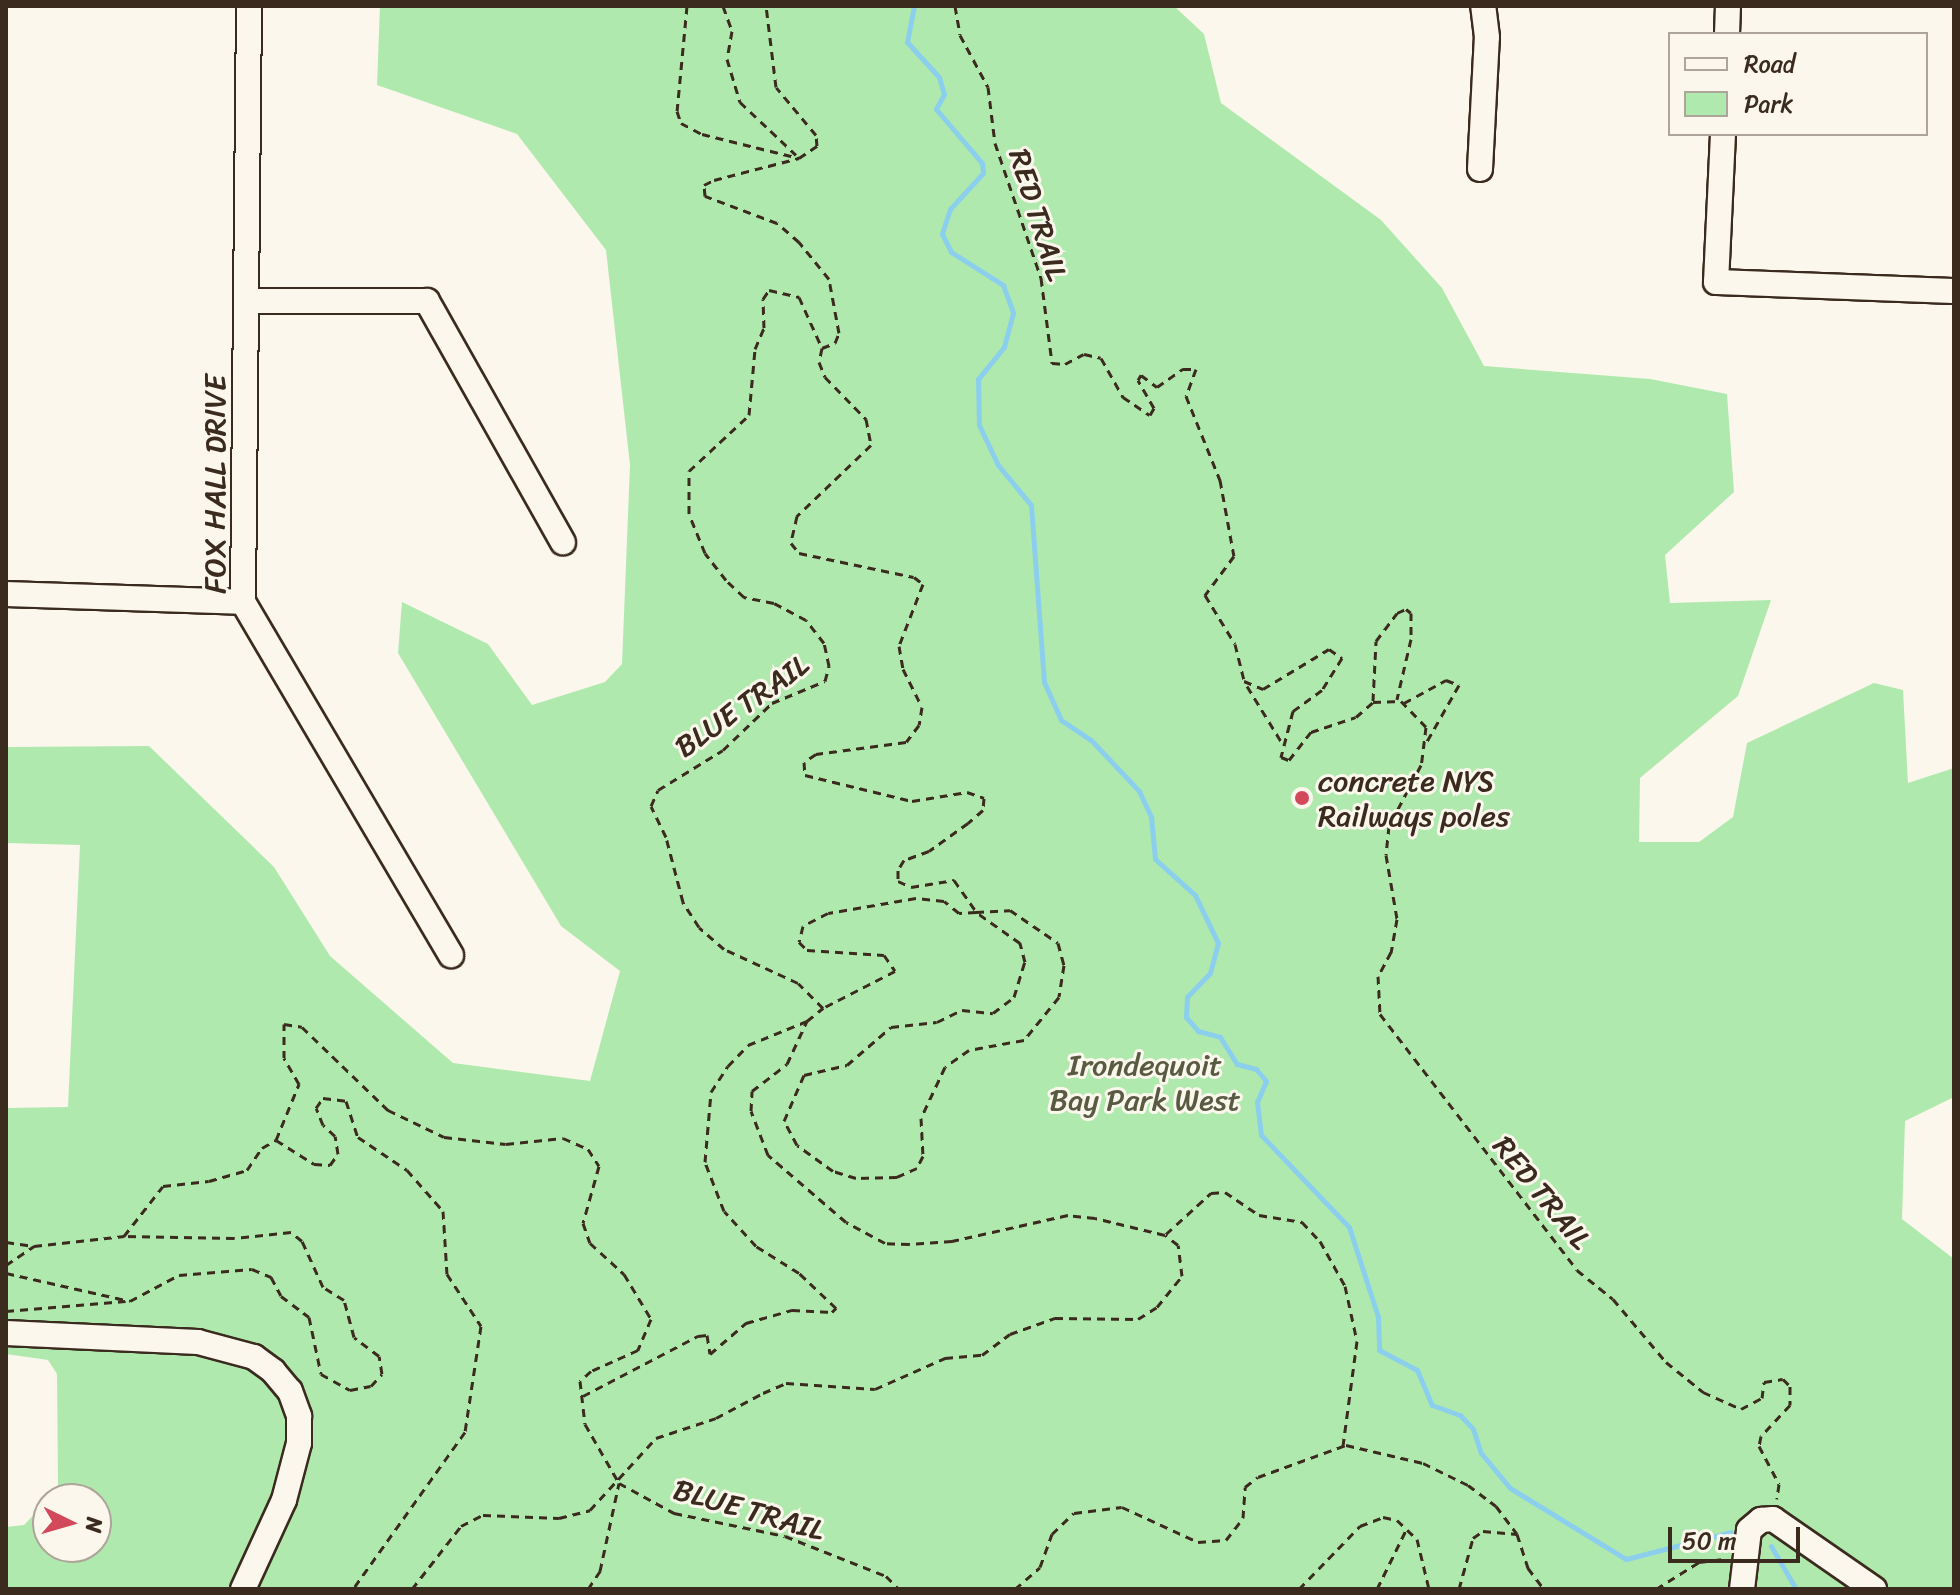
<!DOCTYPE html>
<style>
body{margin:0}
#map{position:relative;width:1960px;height:1595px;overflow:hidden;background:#fbf7ec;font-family:Sriracha,sans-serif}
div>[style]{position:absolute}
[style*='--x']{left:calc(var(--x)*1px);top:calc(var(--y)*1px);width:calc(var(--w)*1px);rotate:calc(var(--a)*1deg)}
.green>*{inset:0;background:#b0e9ae}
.stream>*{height:5px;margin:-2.5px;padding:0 2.5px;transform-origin:2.5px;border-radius:2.5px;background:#8ccfed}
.path>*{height:3px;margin-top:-1.5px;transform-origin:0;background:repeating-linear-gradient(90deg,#3b2a1e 0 8px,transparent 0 14px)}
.roads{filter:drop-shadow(2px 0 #3b2a1e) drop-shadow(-2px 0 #3b2a1e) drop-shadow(0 2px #3b2a1e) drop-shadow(0 -2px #3b2a1e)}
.minor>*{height:24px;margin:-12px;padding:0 12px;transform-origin:12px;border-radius:12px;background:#fbf7ec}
.dots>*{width:22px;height:22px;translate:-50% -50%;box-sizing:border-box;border:4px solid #fbf7ec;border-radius:50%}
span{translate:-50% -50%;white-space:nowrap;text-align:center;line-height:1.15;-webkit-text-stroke:6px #fbf7ec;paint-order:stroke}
.street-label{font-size:30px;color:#3b2a1e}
.poi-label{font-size:30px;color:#3b2a1e}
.left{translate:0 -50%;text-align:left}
.park-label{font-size:30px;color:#585a42}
.frame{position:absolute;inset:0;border:8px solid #3b2a1e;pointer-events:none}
.legend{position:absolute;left:1668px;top:32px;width:260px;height:104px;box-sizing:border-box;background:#fbf7ec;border:2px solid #aea59a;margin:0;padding:10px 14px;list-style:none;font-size:24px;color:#3b2a1e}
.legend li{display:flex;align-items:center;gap:16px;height:40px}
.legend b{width:40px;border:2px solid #aea59a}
.north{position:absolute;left:32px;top:1483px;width:80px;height:80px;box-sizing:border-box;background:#fbf7ec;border:2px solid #aea59a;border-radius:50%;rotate:95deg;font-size:22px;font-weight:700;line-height:32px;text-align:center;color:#3b2a1e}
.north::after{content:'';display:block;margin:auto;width:28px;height:36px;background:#d1495b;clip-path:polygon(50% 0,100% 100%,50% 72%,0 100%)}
.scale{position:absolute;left:1668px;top:1527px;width:132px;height:36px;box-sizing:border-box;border:4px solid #3b2a1e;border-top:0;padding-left:10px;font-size:24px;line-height:28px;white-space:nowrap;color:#3b2a1e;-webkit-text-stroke:6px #fbf7ec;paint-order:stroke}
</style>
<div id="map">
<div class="green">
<i style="clip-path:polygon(380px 6px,1174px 6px,1204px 34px,1221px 103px,1381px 220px,1442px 288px,1484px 366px,1650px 379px,1727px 394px,1734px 492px,1665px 555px,1670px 603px,1771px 600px,1738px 696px,1640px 778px,1639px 842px,1699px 842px,1733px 817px,1747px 743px,1874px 683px,1903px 690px,1908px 783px,1954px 768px,1954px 1097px,1905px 1121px,1902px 1219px,1954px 1259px,1954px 1589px,6px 1589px,6px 1527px,24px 1525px,48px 1500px,48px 1547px,96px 1547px,96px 1499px,49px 1499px,58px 1489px,57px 1374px,48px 1360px,6px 1354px,6px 1108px,68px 1107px,80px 845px,6px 843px,6px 747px,149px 746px,274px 867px,330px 956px,453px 1063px,590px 1081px,620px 971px,561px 926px,398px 653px,402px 602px,488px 644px,532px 705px,605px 682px,622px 664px,630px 465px,606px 250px,517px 134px,377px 85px)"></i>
</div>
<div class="stream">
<i style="--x:914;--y:6;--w:37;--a:101"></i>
<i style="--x:907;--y:42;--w:47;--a:47.6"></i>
<i style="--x:939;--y:77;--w:18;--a:74"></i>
<i style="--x:944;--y:94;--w:17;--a:118"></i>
<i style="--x:936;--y:109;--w:71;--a:49.6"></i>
<i style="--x:982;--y:163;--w:10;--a:84"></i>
<i style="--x:983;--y:173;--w:49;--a:132.5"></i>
<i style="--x:950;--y:209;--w:26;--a:108"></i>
<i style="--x:942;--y:234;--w:20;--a:63"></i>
<i style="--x:951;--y:252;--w:62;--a:32.4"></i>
<i style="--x:1003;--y:285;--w:30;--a:70"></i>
<i style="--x:1013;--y:313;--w:35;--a:105"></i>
<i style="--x:1004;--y:347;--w:41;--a:129.1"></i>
<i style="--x:978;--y:379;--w:46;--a:88.8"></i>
<i style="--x:979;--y:425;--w:44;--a:64.6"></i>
<i style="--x:998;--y:465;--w:52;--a:50.5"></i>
<i style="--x:1031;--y:505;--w:177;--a:85.8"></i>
<i style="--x:1044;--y:682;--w:42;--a:65.9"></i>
<i style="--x:1061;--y:720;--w:36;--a:34"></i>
<i style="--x:1091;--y:740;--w:70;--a:46.7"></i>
<i style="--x:1139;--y:791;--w:29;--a:65"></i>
<i style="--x:1151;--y:817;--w:42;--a:84.6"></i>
<i style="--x:1155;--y:859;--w:54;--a:42"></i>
<i style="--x:1195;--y:895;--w:53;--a:64.4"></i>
<i style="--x:1218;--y:943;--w:31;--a:105"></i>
<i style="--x:1210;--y:973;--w:33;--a:134"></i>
<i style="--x:1187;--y:997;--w:20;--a:93"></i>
<i style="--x:1186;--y:1017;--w:18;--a:49"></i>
<i style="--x:1198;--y:1031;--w:23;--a:15"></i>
<i style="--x:1220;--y:1037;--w:32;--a:58"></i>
<i style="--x:1237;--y:1064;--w:20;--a:15"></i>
<i style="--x:1256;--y:1069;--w:16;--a:50"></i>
<i style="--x:1266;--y:1081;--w:23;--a:113"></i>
<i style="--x:1257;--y:1102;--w:33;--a:83"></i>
<i style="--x:1261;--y:1135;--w:127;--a:46.3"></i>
<i style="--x:1349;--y:1227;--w:95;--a:72.1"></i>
<i style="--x:1378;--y:1317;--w:33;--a:88"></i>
<i style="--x:1379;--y:1350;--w:43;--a:27.8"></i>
<i style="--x:1417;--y:1370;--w:38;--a:67"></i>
<i style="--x:1432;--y:1405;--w:30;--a:20"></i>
<i style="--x:1460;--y:1415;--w:19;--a:47"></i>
<i style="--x:1473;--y:1429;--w:25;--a:72"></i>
<i style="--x:1481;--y:1453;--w:45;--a:50.4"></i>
<i style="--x:1510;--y:1488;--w:136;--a:31.5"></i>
<i style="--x:1626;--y:1559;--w:108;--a:-14.4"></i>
<i style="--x:1771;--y:1546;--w:50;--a:59.8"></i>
</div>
<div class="path">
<i style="--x:687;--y:6;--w:105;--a:95.4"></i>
<i style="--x:677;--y:111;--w:13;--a:72"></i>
<i style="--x:681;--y:123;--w:24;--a:28"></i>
<i style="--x:702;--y:134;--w:100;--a:13.9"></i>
<i style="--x:723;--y:6;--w:27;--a:70"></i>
<i style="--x:732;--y:31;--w:28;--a:100"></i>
<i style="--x:727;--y:59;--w:45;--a:73.2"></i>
<i style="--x:740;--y:102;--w:77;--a:43.4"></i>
<i style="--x:955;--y:6;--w:29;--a:80"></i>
<i style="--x:960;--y:35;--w:59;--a:61.7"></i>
<i style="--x:988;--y:87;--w:56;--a:82.9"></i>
<i style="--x:995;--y:143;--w:143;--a:71.2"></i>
<i style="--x:1041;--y:278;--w:86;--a:82.6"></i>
<i style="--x:1052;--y:363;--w:13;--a:4"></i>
<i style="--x:1065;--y:364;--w:21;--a:-28"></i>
<i style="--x:1084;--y:354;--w:17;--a:13"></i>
<i style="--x:1101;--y:358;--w:45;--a:60.6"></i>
<i style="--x:1123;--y:397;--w:32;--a:34"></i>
<i style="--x:1150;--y:415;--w:8;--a:-60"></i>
<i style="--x:1154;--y:408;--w:32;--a:-120"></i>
<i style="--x:1138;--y:380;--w:6;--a:-59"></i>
<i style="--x:1141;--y:375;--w:20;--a:37"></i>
<i style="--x:1157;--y:387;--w:32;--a:-35"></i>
<i style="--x:1183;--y:369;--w:13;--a:0"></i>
<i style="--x:1196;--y:369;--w:29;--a:110"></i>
<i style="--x:1186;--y:396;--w:91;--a:68"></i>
<i style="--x:1220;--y:480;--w:77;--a:79.6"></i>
<i style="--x:1234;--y:556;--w:49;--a:126.6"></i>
<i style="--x:1205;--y:595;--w:57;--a:58.5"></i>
<i style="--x:1235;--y:644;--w:38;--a:76"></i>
<i style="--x:1244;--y:681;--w:21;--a:23"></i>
<i style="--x:1263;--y:689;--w:77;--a:-31.2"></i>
<i style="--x:1329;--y:649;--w:16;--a:35"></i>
<i style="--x:1342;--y:658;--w:38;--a:122"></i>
<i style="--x:1322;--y:690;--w:36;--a:144"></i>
<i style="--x:1293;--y:711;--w:48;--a:104.6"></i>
<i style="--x:1281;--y:757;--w:9;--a:21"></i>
<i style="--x:1289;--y:760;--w:36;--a:-52"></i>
<i style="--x:1311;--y:732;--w:47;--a:-18.4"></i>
<i style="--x:1356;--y:717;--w:23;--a:-41"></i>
<i style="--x:1373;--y:702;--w:28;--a:-2"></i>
<i style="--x:1401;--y:701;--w:36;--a:46"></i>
<i style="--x:1426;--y:727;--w:38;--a:97"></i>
<i style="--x:1421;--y:765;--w:69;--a:117.7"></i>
<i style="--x:1389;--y:826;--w:29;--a:96"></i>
<i style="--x:1386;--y:855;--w:65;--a:80.2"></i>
<i style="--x:1397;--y:919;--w:34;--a:100"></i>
<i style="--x:1391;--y:952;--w:27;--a:118"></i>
<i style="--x:1378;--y:976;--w:38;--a:87"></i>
<i style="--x:1380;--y:1014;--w:323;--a:52.4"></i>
<i style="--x:1577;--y:1270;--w:46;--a:38.9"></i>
<i style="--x:1613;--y:1299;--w:82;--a:49.9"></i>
<i style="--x:1666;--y:1362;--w:48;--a:39"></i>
<i style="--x:1703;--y:1392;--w:42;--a:24.1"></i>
<i style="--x:1741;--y:1409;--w:24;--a:-28"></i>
<i style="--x:1762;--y:1398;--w:16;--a:-83"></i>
<i style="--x:1764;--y:1382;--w:19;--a:-9"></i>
<i style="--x:1783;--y:1379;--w:10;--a:45"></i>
<i style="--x:1790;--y:1386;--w:19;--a:90"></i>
<i style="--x:1790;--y:1405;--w:42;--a:133.1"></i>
<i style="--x:1761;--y:1436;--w:10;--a:101"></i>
<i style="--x:1759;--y:1446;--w:43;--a:62.2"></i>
<i style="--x:1779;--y:1484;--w:15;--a:98"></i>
<i style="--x:822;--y:348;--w:14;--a:102"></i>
<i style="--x:819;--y:362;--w:16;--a:68"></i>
<i style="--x:825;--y:377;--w:59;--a:45.7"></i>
<i style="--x:866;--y:419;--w:26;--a:79"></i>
<i style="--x:871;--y:445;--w:103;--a:136.2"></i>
<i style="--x:797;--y:516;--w:28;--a:103"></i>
<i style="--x:791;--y:543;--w:13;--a:51"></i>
<i style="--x:799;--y:553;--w:117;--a:11.8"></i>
<i style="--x:914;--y:577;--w:11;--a:38"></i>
<i style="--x:923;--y:584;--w:66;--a:111.2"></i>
<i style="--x:899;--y:646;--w:23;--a:80"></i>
<i style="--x:903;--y:669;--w:42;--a:63.4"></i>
<i style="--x:922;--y:707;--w:18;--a:99"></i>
<i style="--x:919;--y:725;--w:21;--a:127"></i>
<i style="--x:906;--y:742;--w:91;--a:172.4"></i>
<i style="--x:816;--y:754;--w:14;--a:146"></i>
<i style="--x:804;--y:762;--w:13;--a:86"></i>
<i style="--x:805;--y:775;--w:110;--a:13.7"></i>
<i style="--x:912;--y:801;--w:56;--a:-9.3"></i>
<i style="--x:967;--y:792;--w:18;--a:19"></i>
<i style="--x:984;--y:798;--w:12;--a:95"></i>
<i style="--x:983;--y:810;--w:20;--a:139"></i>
<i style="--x:968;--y:823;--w:48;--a:144.3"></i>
<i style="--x:929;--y:851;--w:27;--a:160"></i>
<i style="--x:904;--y:860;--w:12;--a:121"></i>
<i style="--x:898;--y:870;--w:11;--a:90"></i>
<i style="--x:898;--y:881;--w:14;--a:25"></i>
<i style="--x:911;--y:887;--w:44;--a:-9.2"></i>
<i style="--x:954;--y:880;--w:39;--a:55"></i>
<i style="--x:976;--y:912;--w:17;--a:177"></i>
<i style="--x:959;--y:913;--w:19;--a:-141"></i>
<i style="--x:944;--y:901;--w:28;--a:-174"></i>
<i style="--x:916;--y:898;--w:89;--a:170.3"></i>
<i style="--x:828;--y:913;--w:28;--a:153"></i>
<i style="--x:803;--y:926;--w:16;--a:104"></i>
<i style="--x:799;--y:942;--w:11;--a:45"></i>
<i style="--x:807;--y:950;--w:77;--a:3.7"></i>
<i style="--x:884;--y:955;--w:19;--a:55"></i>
<i style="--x:895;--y:971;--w:81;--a:152.8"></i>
<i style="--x:1247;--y:686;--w:67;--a:58.4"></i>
<i style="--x:1373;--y:701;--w:60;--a:-87.1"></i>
<i style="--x:1376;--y:641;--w:35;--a:-53"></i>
<i style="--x:1397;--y:613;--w:10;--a:-24"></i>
<i style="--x:1406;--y:609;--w:6;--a:39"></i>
<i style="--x:1411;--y:613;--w:26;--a:90"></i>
<i style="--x:1411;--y:639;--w:62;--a:103.1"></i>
<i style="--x:1404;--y:703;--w:48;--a:-28.7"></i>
<i style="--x:1446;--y:680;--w:14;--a:21"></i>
<i style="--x:1459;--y:685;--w:67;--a:119.6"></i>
<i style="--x:1010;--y:910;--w:58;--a:34.5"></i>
<i style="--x:1058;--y:943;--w:23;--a:75"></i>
<i style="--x:1064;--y:965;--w:32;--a:99"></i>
<i style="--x:1059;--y:997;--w:55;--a:129.1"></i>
<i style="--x:1024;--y:1040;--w:56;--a:169.7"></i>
<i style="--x:969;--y:1050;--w:29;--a:145"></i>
<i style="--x:945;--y:1067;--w:56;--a:115.2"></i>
<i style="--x:921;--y:1118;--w:38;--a:87"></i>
<i style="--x:923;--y:1156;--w:13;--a:117"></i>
<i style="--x:917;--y:1168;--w:22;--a:156"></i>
<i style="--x:897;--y:1177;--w:41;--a:178.6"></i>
<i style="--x:856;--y:1178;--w:24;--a:-163"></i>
<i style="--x:833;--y:1171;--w:44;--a:-144.2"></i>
<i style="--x:797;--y:1145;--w:27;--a:-118"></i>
<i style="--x:784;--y:1121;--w:50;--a:-66.5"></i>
<i style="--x:804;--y:1075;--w:44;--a:-13.1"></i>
<i style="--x:847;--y:1065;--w:58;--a:-40.8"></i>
<i style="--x:891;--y:1027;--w:46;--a:-6.2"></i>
<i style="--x:937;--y:1022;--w:28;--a:-26"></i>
<i style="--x:962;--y:1010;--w:31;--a:6"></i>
<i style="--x:993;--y:1013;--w:26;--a:-37"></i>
<i style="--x:1014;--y:997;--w:37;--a:-73"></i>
<i style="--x:1025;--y:962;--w:20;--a:-105"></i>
<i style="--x:1020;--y:943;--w:54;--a:-144.8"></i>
<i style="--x:976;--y:912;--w:34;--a:-3"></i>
<i style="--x:276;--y:1140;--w:61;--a:-67.7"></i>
<i style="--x:299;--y:1084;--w:30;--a:-120"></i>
<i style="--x:284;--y:1058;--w:34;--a:-90"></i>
<i style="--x:284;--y:1024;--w:18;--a:9"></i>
<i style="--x:302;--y:1027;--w:120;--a:44"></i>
<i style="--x:388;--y:1110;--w:62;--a:25.7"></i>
<i style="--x:444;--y:1137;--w:62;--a:6.4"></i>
<i style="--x:506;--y:1144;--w:57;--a:-6"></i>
<i style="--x:563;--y:1138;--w:27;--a:24"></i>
<i style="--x:588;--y:1149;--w:20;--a:57"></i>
<i style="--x:599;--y:1166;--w:59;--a:105.7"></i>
<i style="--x:583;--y:1223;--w:21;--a:71"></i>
<i style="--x:590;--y:1243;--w:46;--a:42.4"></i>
<i style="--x:624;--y:1274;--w:52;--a:59"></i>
<i style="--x:651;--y:1319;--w:34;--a:113"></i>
<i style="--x:638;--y:1350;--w:51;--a:155.9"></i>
<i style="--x:591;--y:1371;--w:15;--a:138"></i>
<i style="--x:580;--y:1381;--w:43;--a:83.4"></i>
<i style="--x:585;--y:1424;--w:68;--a:60"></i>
<i style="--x:619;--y:1483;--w:63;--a:28.6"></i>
<i style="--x:674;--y:1513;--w:113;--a:11.7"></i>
<i style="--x:785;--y:1536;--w:109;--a:21.6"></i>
<i style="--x:886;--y:1576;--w:18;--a:45"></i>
<i style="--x:1166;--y:1234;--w:61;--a:-42.3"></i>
<i style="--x:1211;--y:1193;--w:14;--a:-4"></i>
<i style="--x:1225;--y:1192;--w:41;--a:34.1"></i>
<i style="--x:1259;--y:1215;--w:44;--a:9.2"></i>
<i style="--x:1302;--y:1222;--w:26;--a:47"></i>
<i style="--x:1320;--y:1241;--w:51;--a:60.9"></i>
<i style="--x:1345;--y:1286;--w:56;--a:77.7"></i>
<i style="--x:1357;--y:1341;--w:106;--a:97.6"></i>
<i style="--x:6;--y:1242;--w:28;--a:8"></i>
<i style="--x:6;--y:1265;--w:34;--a:-34"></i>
<i style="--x:34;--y:1246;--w:91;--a:-6.3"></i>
<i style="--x:124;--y:1236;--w:63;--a:-52"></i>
<i style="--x:163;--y:1186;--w:46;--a:-6.2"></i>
<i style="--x:209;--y:1181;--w:40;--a:-16"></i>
<i style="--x:247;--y:1170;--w:27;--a:-56"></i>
<i style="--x:262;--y:1148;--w:16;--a:-30"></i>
<i style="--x:276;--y:1140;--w:45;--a:32.3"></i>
<i style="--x:314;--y:1164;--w:16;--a:4"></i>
<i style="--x:330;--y:1165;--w:14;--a:-54"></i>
<i style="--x:338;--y:1154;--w:18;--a:-99"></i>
<i style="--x:335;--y:1136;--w:16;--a:-137"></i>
<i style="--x:323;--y:1125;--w:18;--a:-112"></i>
<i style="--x:316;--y:1108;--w:12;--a:-55"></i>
<i style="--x:323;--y:1098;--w:23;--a:7"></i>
<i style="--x:346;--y:1101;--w:38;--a:72"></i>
<i style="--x:358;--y:1137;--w:59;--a:34"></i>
<i style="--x:407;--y:1170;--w:55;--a:48.7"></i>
<i style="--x:443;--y:1211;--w:63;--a:86.4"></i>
<i style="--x:447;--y:1274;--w:62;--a:56.8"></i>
<i style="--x:481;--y:1326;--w:107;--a:98.6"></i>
<i style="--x:465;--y:1432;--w:193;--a:125.5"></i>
<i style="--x:6;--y:1273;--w:127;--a:12.7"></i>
<i style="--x:130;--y:1301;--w:55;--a:-28"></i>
<i style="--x:179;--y:1275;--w:73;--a:-4.7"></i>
<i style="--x:252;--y:1269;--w:21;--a:23"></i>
<i style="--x:271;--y:1277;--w:21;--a:62"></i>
<i style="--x:281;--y:1296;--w:35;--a:37"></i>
<i style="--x:309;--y:1317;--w:58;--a:78.1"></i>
<i style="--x:321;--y:1374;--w:33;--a:29"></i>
<i style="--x:350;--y:1390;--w:21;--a:-11"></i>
<i style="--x:371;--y:1386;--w:16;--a:-47"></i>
<i style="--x:382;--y:1374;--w:18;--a:-99"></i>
<i style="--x:379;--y:1356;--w:31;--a:-143"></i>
<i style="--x:354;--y:1337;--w:38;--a:-105"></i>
<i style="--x:344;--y:1300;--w:25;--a:-148"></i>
<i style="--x:323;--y:1287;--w:51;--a:-114.5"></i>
<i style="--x:302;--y:1241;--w:14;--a:-141"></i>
<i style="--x:291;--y:1232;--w:57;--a:174"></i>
<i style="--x:234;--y:1238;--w:110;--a:-179"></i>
<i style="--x:6;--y:1311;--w:120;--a:-4.8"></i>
<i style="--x:583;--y:1396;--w:130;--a:-27.6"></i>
<i style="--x:698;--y:1336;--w:9;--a:-6"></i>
<i style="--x:707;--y:1335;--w:19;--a:81"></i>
<i style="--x:710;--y:1354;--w:48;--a:-40.7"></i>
<i style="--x:746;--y:1323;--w:48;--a:-15.8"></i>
<i style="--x:792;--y:1310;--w:40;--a:2.9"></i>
<i style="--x:832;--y:1312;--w:6;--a:-45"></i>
<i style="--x:836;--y:1308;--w:51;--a:-136.6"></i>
<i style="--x:799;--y:1273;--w:51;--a:-147.9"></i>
<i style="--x:756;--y:1246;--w:47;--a:-132.4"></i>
<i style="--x:724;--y:1211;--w:53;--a:-111.2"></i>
<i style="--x:705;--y:1162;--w:70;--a:-85.1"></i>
<i style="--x:711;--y:1092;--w:31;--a:-57"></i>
<i style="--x:728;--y:1066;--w:29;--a:-46"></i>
<i style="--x:748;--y:1045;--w:64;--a:-22.1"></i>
<i style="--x:807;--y:1021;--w:21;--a:-39"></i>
<i style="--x:823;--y:1008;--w:35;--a:-135"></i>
<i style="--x:798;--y:983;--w:81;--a:-155.3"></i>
<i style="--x:724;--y:949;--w:33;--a:-139"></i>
<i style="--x:699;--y:927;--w:30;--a:-123"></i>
<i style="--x:683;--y:902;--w:67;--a:-104.7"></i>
<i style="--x:666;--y:837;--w:34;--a:-116"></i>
<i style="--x:651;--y:806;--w:17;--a:-66"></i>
<i style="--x:658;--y:790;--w:76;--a:-31.6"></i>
<i style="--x:723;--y:750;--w:68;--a:-43.8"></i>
<i style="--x:772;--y:703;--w:57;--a:-22.5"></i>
<i style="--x:825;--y:681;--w:16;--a:-75"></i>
<i style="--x:829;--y:666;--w:24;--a:-102"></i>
<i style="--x:824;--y:643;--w:29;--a:-128"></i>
<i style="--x:806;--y:620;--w:36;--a:-152"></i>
<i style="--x:774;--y:603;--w:31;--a:-169"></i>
<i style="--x:744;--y:597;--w:25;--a:-137"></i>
<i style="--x:726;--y:580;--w:34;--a:-128"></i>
<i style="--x:705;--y:553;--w:42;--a:-112.3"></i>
<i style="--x:689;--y:514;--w:43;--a:-90"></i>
<i style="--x:689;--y:471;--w:82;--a:-43"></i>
<i style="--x:749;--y:415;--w:66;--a:-84.8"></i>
<i style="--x:755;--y:349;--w:23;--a:-67"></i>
<i style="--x:764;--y:328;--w:29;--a:-92"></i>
<i style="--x:763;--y:299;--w:11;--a:-56"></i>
<i style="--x:769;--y:290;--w:31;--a:13"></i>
<i style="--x:799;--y:297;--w:56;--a:65.7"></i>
<i style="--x:822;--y:348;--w:14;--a:-21"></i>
<i style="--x:835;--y:343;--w:11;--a:-68"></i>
<i style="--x:839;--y:333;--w:55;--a:-100.5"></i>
<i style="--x:829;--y:279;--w:48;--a:-129"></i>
<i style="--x:799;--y:242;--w:29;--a:-139"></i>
<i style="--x:777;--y:223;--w:77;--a:-159.4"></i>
<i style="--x:705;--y:196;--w:11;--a:-95"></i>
<i style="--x:704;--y:185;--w:11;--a:-27"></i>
<i style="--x:714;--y:180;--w:88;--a:-14.5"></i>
<i style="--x:799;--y:158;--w:22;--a:-34"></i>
<i style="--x:817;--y:146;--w:11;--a:-95"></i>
<i style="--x:816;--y:135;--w:62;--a:-129.8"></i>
<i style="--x:776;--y:87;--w:82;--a:-97"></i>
<i style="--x:412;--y:1589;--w:80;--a:-52.1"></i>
<i style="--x:461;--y:1526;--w:25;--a:-27"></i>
<i style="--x:483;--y:1515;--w:76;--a:2.3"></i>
<i style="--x:559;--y:1518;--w:32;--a:-14"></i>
<i style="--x:590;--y:1510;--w:98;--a:-47.5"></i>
<i style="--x:656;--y:1438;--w:63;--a:-18.4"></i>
<i style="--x:716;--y:1418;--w:53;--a:-28"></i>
<i style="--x:763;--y:1393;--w:25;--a:-23"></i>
<i style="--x:786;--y:1383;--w:89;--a:3.9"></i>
<i style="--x:875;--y:1389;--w:77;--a:-23.9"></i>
<i style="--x:945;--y:1358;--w:37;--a:-5"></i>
<i style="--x:982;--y:1355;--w:35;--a:-37"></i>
<i style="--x:1010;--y:1334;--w:48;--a:-19.6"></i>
<i style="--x:1055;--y:1318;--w:83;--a:0.7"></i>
<i style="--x:1138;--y:1319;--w:22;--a:-32"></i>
<i style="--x:1157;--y:1307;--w:40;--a:-51"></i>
<i style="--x:1182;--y:1276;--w:31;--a:-97"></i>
<i style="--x:1178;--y:1245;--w:16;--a:-142"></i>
<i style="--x:1165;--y:1235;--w:72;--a:-166.3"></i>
<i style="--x:1095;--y:1218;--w:27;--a:-174"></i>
<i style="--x:1068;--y:1215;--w:119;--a:167.4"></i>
<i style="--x:952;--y:1241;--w:43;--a:176"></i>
<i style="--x:909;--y:1244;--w:24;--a:-178"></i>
<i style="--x:885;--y:1243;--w:44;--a:-151.7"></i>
<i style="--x:846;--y:1222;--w:103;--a:-139.3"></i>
<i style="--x:768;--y:1155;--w:47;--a:-111.1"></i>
<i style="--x:751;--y:1111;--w:20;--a:-87"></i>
<i style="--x:752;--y:1091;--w:44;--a:-37.6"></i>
<i style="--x:787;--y:1064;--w:47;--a:-65.1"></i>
<i style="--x:588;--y:1589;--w:22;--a:-56"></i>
<i style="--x:600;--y:1571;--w:90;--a:-77.8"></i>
<i style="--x:650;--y:1589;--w:7;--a:0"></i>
<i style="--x:969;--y:1589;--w:33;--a:0"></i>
<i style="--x:1015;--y:1589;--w:33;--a:-41"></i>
<i style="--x:1040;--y:1567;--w:35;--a:-70"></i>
<i style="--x:1052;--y:1534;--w:30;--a:-44"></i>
<i style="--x:1074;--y:1513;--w:48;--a:-7.1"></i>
<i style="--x:1122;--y:1507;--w:84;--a:24.7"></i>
<i style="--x:1198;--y:1542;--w:28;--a:-4"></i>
<i style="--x:1226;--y:1540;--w:28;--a:-52"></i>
<i style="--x:1243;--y:1518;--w:31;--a:-86"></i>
<i style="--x:1245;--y:1487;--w:16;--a:-38"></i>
<i style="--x:1258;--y:1477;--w:94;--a:-20"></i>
<i style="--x:1346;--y:1445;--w:79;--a:13.2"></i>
<i style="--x:1423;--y:1463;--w:50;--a:26.1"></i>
<i style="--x:1468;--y:1485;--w:35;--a:37"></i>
<i style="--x:1496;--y:1506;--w:35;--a:53"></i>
<i style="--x:1299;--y:1589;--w:88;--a:-45.9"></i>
<i style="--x:1360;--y:1526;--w:25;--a:-21"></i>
<i style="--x:1383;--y:1517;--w:14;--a:12"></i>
<i style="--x:1397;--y:1520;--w:28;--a:44"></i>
<i style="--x:1417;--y:1539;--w:51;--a:76.5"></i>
<i style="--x:1377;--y:1589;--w:68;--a:-63.8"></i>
<i style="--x:1459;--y:1589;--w:53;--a:-74.6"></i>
<i style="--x:1473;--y:1538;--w:12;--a:-35"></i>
<i style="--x:1483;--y:1531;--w:34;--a:5"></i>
<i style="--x:1517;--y:1534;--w:36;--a:72"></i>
<i style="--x:1528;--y:1568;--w:26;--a:53"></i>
<i style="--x:1656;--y:1589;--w:51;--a:-32.1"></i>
<i style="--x:1699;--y:1562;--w:25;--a:-7"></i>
</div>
<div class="roads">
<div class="minor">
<i style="--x:249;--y:6;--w:596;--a:90.58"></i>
<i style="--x:243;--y:602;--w:410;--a:59.5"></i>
<i style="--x:1727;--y:34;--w:28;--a:-88"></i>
<i style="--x:1723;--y:134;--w:148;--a:92.7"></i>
<i style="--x:1716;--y:282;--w:238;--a:2.2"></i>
<i style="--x:1480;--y:169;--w:132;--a:-87"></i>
<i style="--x:1487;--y:37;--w:31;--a:-97"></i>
<i style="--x:247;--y:301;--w:180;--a:0"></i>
<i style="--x:427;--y:301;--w:277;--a:60.6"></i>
<i style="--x:6;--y:594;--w:237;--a:1.9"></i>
<i style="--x:6;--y:1333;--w:192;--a:2.7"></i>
<i style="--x:198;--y:1342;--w:58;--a:15"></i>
<i style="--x:254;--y:1357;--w:24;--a:36"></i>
<i style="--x:273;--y:1371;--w:26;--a:50"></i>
<i style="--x:290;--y:1391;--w:27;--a:70"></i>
<i style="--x:299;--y:1416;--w:27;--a:90"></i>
<i style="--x:299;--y:1443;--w:59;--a:104.7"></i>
<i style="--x:284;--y:1500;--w:98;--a:114.7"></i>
<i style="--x:1742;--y:1589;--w:59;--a:-83.2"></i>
<i style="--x:1749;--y:1530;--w:16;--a:-40"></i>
<i style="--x:1761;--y:1520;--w:12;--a:-5"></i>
<i style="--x:1773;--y:1519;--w:123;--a:34.7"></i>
</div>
</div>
<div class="dots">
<i style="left:1302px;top:798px;background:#d1495b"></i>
</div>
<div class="street-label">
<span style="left:1038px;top:215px;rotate:73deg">RED TRAIL</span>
<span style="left:215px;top:484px;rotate:-90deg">FOX HALL DRIVE</span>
<span style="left:742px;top:706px;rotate:-35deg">BLUE TRAIL</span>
<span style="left:1542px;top:1193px;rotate:51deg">RED TRAIL</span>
<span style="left:749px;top:1510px;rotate:16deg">BLUE TRAIL</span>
</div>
<div class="poi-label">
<span class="left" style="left:1318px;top:798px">concrete NYS<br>Railways poles</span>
</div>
<div class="park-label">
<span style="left:1145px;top:1082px">Irondequoit<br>Bay Park West</span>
</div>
<div class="frame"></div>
<ul class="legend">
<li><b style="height:10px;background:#fbf7ec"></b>Road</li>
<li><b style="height:22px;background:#b0e9ae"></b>Park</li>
</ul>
<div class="north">N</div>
<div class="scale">50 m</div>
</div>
